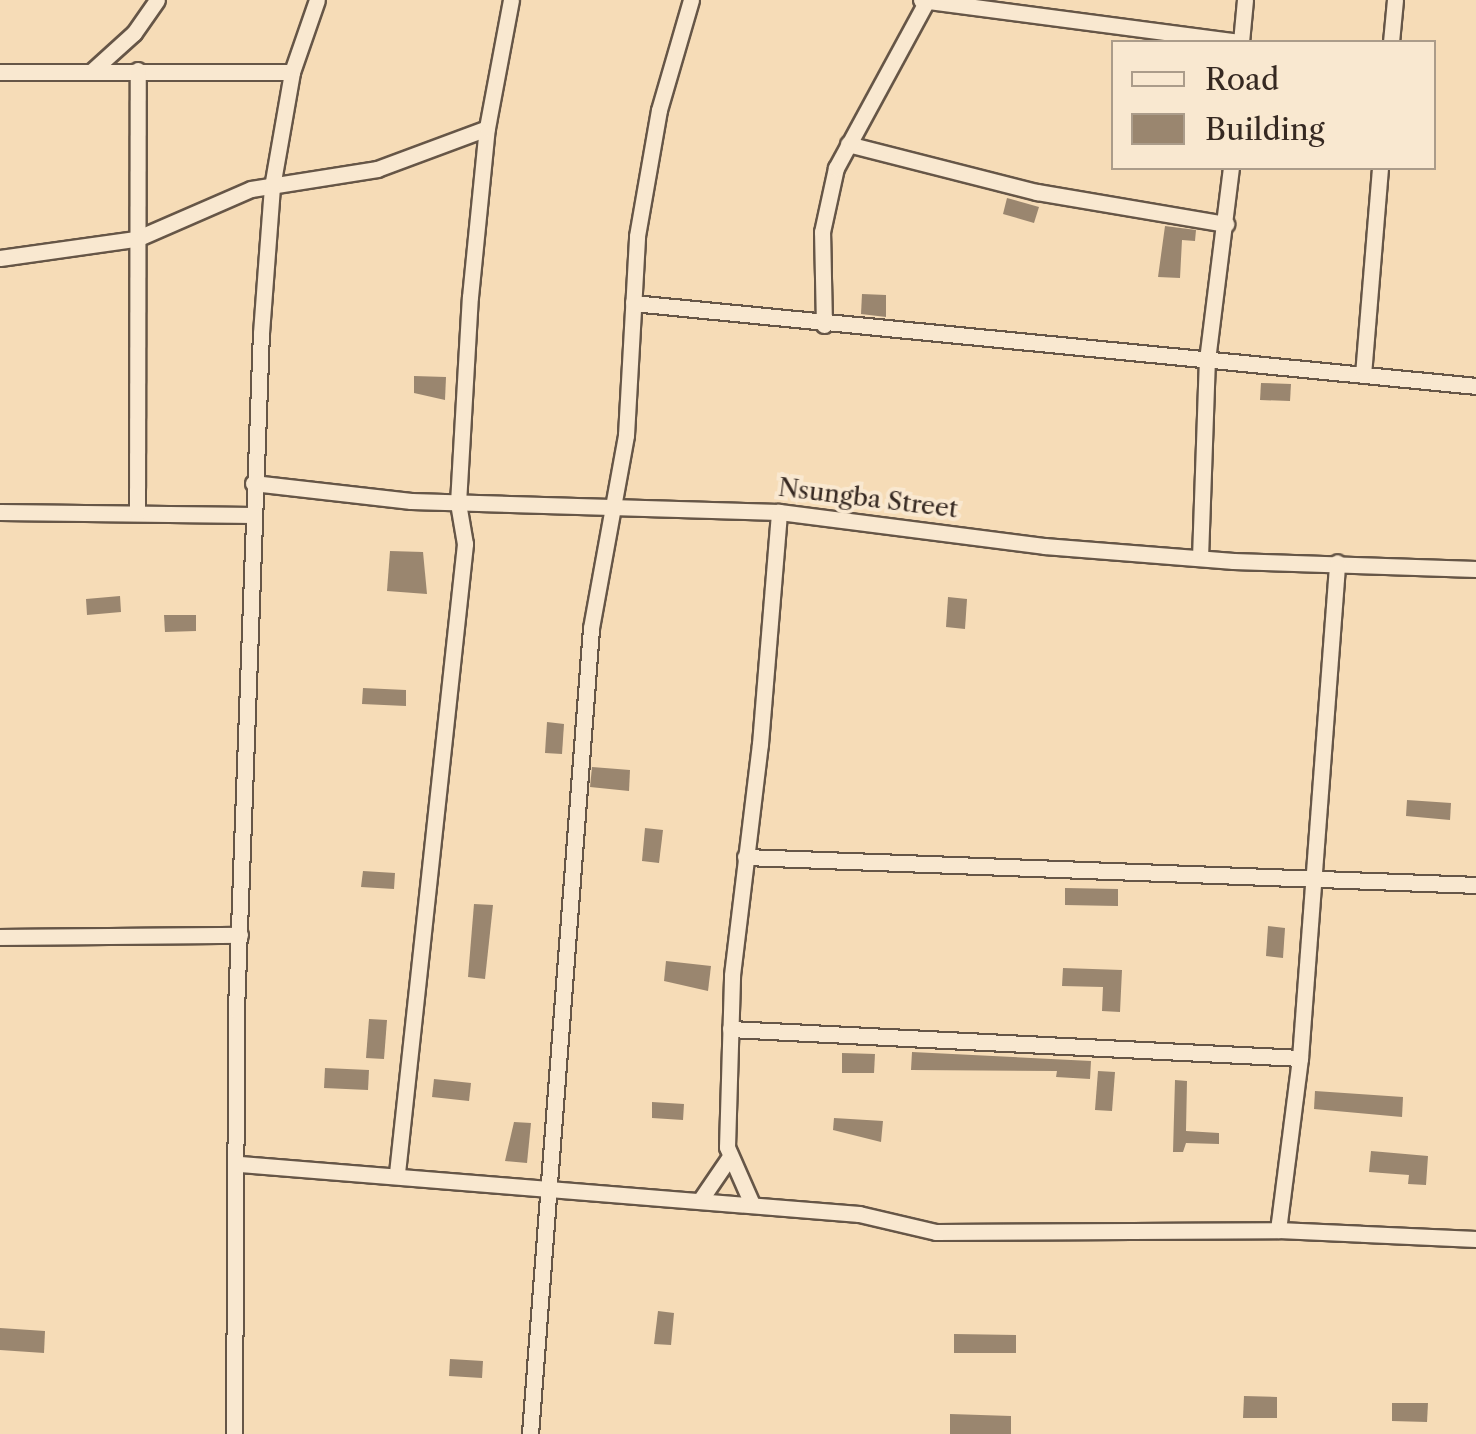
<!DOCTYPE html>
<style>
body{margin:0}
#map{position:relative;width:1476px;height:1434px;overflow:hidden;background:#f6dcb7;font-family:"Libre Caslon Text",serif}
div>[style]{position:absolute}
[style*='--x']{left:calc(var(--x)*1px);top:calc(var(--y)*1px);width:calc(var(--w)*1px);rotate:calc(var(--a)*1deg)}
.building>*{inset:0;background:#9a866f}
.roads{filter:drop-shadow(2px 0 #665647) drop-shadow(-2px 0 #665647) drop-shadow(0 2px #665647) drop-shadow(0 -2px #665647)}
.street>*{height:15px;margin:-7.5px;padding:0 7.5px;transform-origin:7.5px;border-radius:7.5px;background:#f9e8d0}
span{translate:-50% -50%;white-space:nowrap;text-align:center;line-height:1.15;-webkit-text-stroke:8px #f9e8d0;paint-order:stroke}
.street-label{font-size:25px;color:#362922}
.legend{position:absolute;left:1111px;top:40px;width:325px;height:130px;box-sizing:border-box;background:#f9e8d0;border:2px solid #ab9c8a;margin:0;padding:12px 18px;list-style:none;font-size:30px;color:#362922}
.legend li{display:flex;align-items:center;gap:20px;height:50px}
.legend b{width:50px;border:2px solid #ab9c8a}
</style>
<div id="map">
<div class="building">
<i style="clip-path:polygon(1007px 198px,1039px 207px,1034px 223px,1003px 214px)"></i>
<i style="clip-path:polygon(1165px 226px,1196px 230px,1195px 241px,1182px 240px,1180px 278px,1158px 277px)"></i>
<i style="clip-path:polygon(862px 294px,886px 295px,886px 317px,861px 314px)"></i>
<i style="clip-path:polygon(414px 376px,446px 377px,445px 400px,414px 393px)"></i>
<i style="clip-path:polygon(1261px 383px,1291px 384px,1290px 401px,1260px 400px)"></i>
<i style="clip-path:polygon(390px 551px,423px 552px,427px 594px,387px 591px)"></i>
<i style="clip-path:polygon(120px 596px,121px 612px,87px 615px,86px 599px)"></i>
<i style="clip-path:polygon(948px 597px,967px 599px,965px 629px,946px 627px)"></i>
<i style="clip-path:polygon(164px 615px,196px 615px,196px 631px,165px 632px)"></i>
<i style="clip-path:polygon(363px 688px,406px 690px,406px 706px,362px 704px)"></i>
<i style="clip-path:polygon(547px 722px,564px 724px,562px 754px,545px 753px)"></i>
<i style="clip-path:polygon(592px 767px,630px 770px,629px 791px,590px 787px)"></i>
<i style="clip-path:polygon(1407px 800px,1451px 803px,1450px 820px,1406px 816px)"></i>
<i style="clip-path:polygon(645px 828px,663px 830px,659px 863px,642px 861px)"></i>
<i style="clip-path:polygon(363px 871px,395px 873px,394px 889px,361px 887px)"></i>
<i style="clip-path:polygon(1065px 888px,1118px 889px,1118px 906px,1065px 905px)"></i>
<i style="clip-path:polygon(474px 904px,493px 905px,485px 979px,468px 977px)"></i>
<i style="clip-path:polygon(1268px 926px,1285px 928px,1283px 958px,1266px 956px)"></i>
<i style="clip-path:polygon(666px 961px,711px 966px,708px 991px,664px 981px)"></i>
<i style="clip-path:polygon(1063px 968px,1122px 970px,1120px 1012px,1102px 1011px,1103px 987px,1062px 986px)"></i>
<i style="clip-path:polygon(369px 1019px,387px 1020px,384px 1059px,366px 1058px)"></i>
<i style="clip-path:polygon(912px 1052px,1091px 1061px,1090px 1079px,1056px 1077px,1057px 1071px,911px 1070px)"></i>
<i style="clip-path:polygon(842px 1053px,875px 1054px,874px 1073px,842px 1073px)"></i>
<i style="clip-path:polygon(325px 1068px,369px 1070px,368px 1090px,324px 1088px)"></i>
<i style="clip-path:polygon(1098px 1071px,1115px 1072px,1112px 1111px,1095px 1110px)"></i>
<i style="clip-path:polygon(434px 1079px,471px 1083px,469px 1101px,432px 1097px)"></i>
<i style="clip-path:polygon(1175px 1080px,1187px 1081px,1186px 1131px,1219px 1133px,1219px 1144px,1186px 1143px,1183px 1152px,1173px 1152px)"></i>
<i style="clip-path:polygon(1315px 1091px,1403px 1097px,1402px 1117px,1314px 1109px)"></i>
<i style="clip-path:polygon(652px 1102px,684px 1104px,683px 1120px,652px 1118px)"></i>
<i style="clip-path:polygon(834px 1118px,883px 1121px,881px 1142px,833px 1130px)"></i>
<i style="clip-path:polygon(514px 1122px,531px 1123px,527px 1163px,505px 1161px)"></i>
<i style="clip-path:polygon(1371px 1151px,1428px 1156px,1426px 1185px,1408px 1184px,1409px 1175px,1369px 1172px)"></i>
<i style="clip-path:polygon(658px 1311px,674px 1313px,671px 1345px,654px 1344px)"></i>
<i style="clip-path:polygon(0 1328px,45px 1331px,44px 1353px,0 1350px)"></i>
<i style="clip-path:polygon(954px 1334px,1016px 1335px,1016px 1353px,954px 1353px)"></i>
<i style="clip-path:polygon(450px 1359px,483px 1361px,482px 1378px,449px 1376px)"></i>
<i style="clip-path:polygon(1244px 1396px,1277px 1397px,1277px 1418px,1243px 1418px)"></i>
<i style="clip-path:polygon(1392px 1403px,1428px 1403px,1427px 1422px,1392px 1421px)"></i>
<i style="clip-path:polygon(950px 1414px,1011px 1416px,1011px 1434px,950px 1434px)"></i>
</div>
<div class="roads">
<div class="street">
<i style="--x:921;--y:0;--w:321;--a:7.5"></i>
<i style="--x:1241;--y:42;--w:42;--a:-84.6"></i>
<i style="--x:1391;--y:42;--w:42;--a:-84.6"></i>
<i style="--x:93;--y:70;--w:55;--a:-42.1"></i>
<i style="--x:134;--y:33;--w:40;--a:-55.1"></i>
<i style="--x:0;--y:72;--w:292;--a:0"></i>
<i style="--x:848;--y:144;--w:195;--a:14.3"></i>
<i style="--x:1037;--y:192;--w:192;--a:9.6"></i>
<i style="--x:0;--y:258;--w:137;--a:-8"></i>
<i style="--x:136;--y:239;--w:125;--a:-23.5"></i>
<i style="--x:251;--y:189;--w:128;--a:-9"></i>
<i style="--x:377;--y:169;--w:117;--a:-20.4"></i>
<i style="--x:633;--y:303;--w:847;--a:5.62"></i>
<i style="--x:824;--y:325;--w:93;--a:-91.2"></i>
<i style="--x:822;--y:232;--w:66;--a:-77.7"></i>
<i style="--x:836;--y:168;--w:189;--a:-61.5"></i>
<i style="--x:1363;--y:375;--w:208;--a:-85.3"></i>
<i style="--x:253;--y:483;--w:159;--a:6.5"></i>
<i style="--x:411;--y:501;--w:368;--a:1.7"></i>
<i style="--x:779;--y:512;--w:267;--a:7.3"></i>
<i style="--x:1044;--y:546;--w:190;--a:4.5"></i>
<i style="--x:1233;--y:561;--w:243;--a:1.9"></i>
<i style="--x:0;--y:512;--w:253;--a:0.7"></i>
<i style="--x:137;--y:513;--w:443;--a:-89.9"></i>
<i style="--x:1200;--y:558;--w:198;--a:-88"></i>
<i style="--x:1207;--y:360;--w:193;--a:-82.9"></i>
<i style="--x:745;--y:857;--w:732;--a:2.19"></i>
<i style="--x:0;--y:937;--w:240;--a:-0.5"></i>
<i style="--x:730;--y:1029;--w:571;--a:2.91"></i>
<i style="--x:240;--y:1164;--w:621;--a:4.62"></i>
<i style="--x:859;--y:1214;--w:79;--a:13.2"></i>
<i style="--x:936;--y:1232;--w:342;--a:-0.3"></i>
<i style="--x:1278;--y:1230;--w:198;--a:2.6"></i>
<i style="--x:397;--y:1173;--w:633;--a:-83.83"></i>
<i style="--x:465;--y:544;--w:42;--a:-99.7"></i>
<i style="--x:458;--y:503;--w:206;--a:-86.7"></i>
<i style="--x:470;--y:297;--w:170;--a:-84.3"></i>
<i style="--x:487;--y:128;--w:130;--a:-79.4"></i>
<i style="--x:701;--y:1199;--w:50;--a:-55.7"></i>
<i style="--x:752;--y:1204;--w:62;--a:-113.7"></i>
<i style="--x:727;--y:1147;--w:172;--a:-88.3"></i>
<i style="--x:732;--y:975;--w:233;--a:-83.1"></i>
<i style="--x:760;--y:744;--w:233;--a:-85.3"></i>
<i style="--x:1278;--y:1230;--w:173;--a:-82.7"></i>
<i style="--x:1300;--y:1058;--w:497;--a:-85.7"></i>
<i style="--x:234;--y:1434;--w:424;--a:-89.7"></i>
<i style="--x:236;--y:1010;--w:677;--a:-87.89"></i>
<i style="--x:261;--y:333;--w:146;--a:-85.7"></i>
<i style="--x:272;--y:187;--w:117;--a:-80.1"></i>
<i style="--x:292;--y:72;--w:76;--a:-70.9"></i>
<i style="--x:530;--y:1434;--w:808;--a:-85.67"></i>
<i style="--x:591;--y:628;--w:196;--a:-79.7"></i>
<i style="--x:626;--y:435;--w:199;--a:-86.8"></i>
<i style="--x:637;--y:236;--w:128;--a:-80.1"></i>
<i style="--x:659;--y:110;--w:115;--a:-73.8"></i>
</div>
</div>
<div class="street-label">
<span style="left:868px;top:499px;rotate:7deg">Nsungba Street</span>
</div>
<ul class="legend">
<li><b style="height:12px;background:#f9e8d0"></b>Road</li>
<li><b style="height:28px;background:#9a866f"></b>Building</li>
</ul>
</div>
